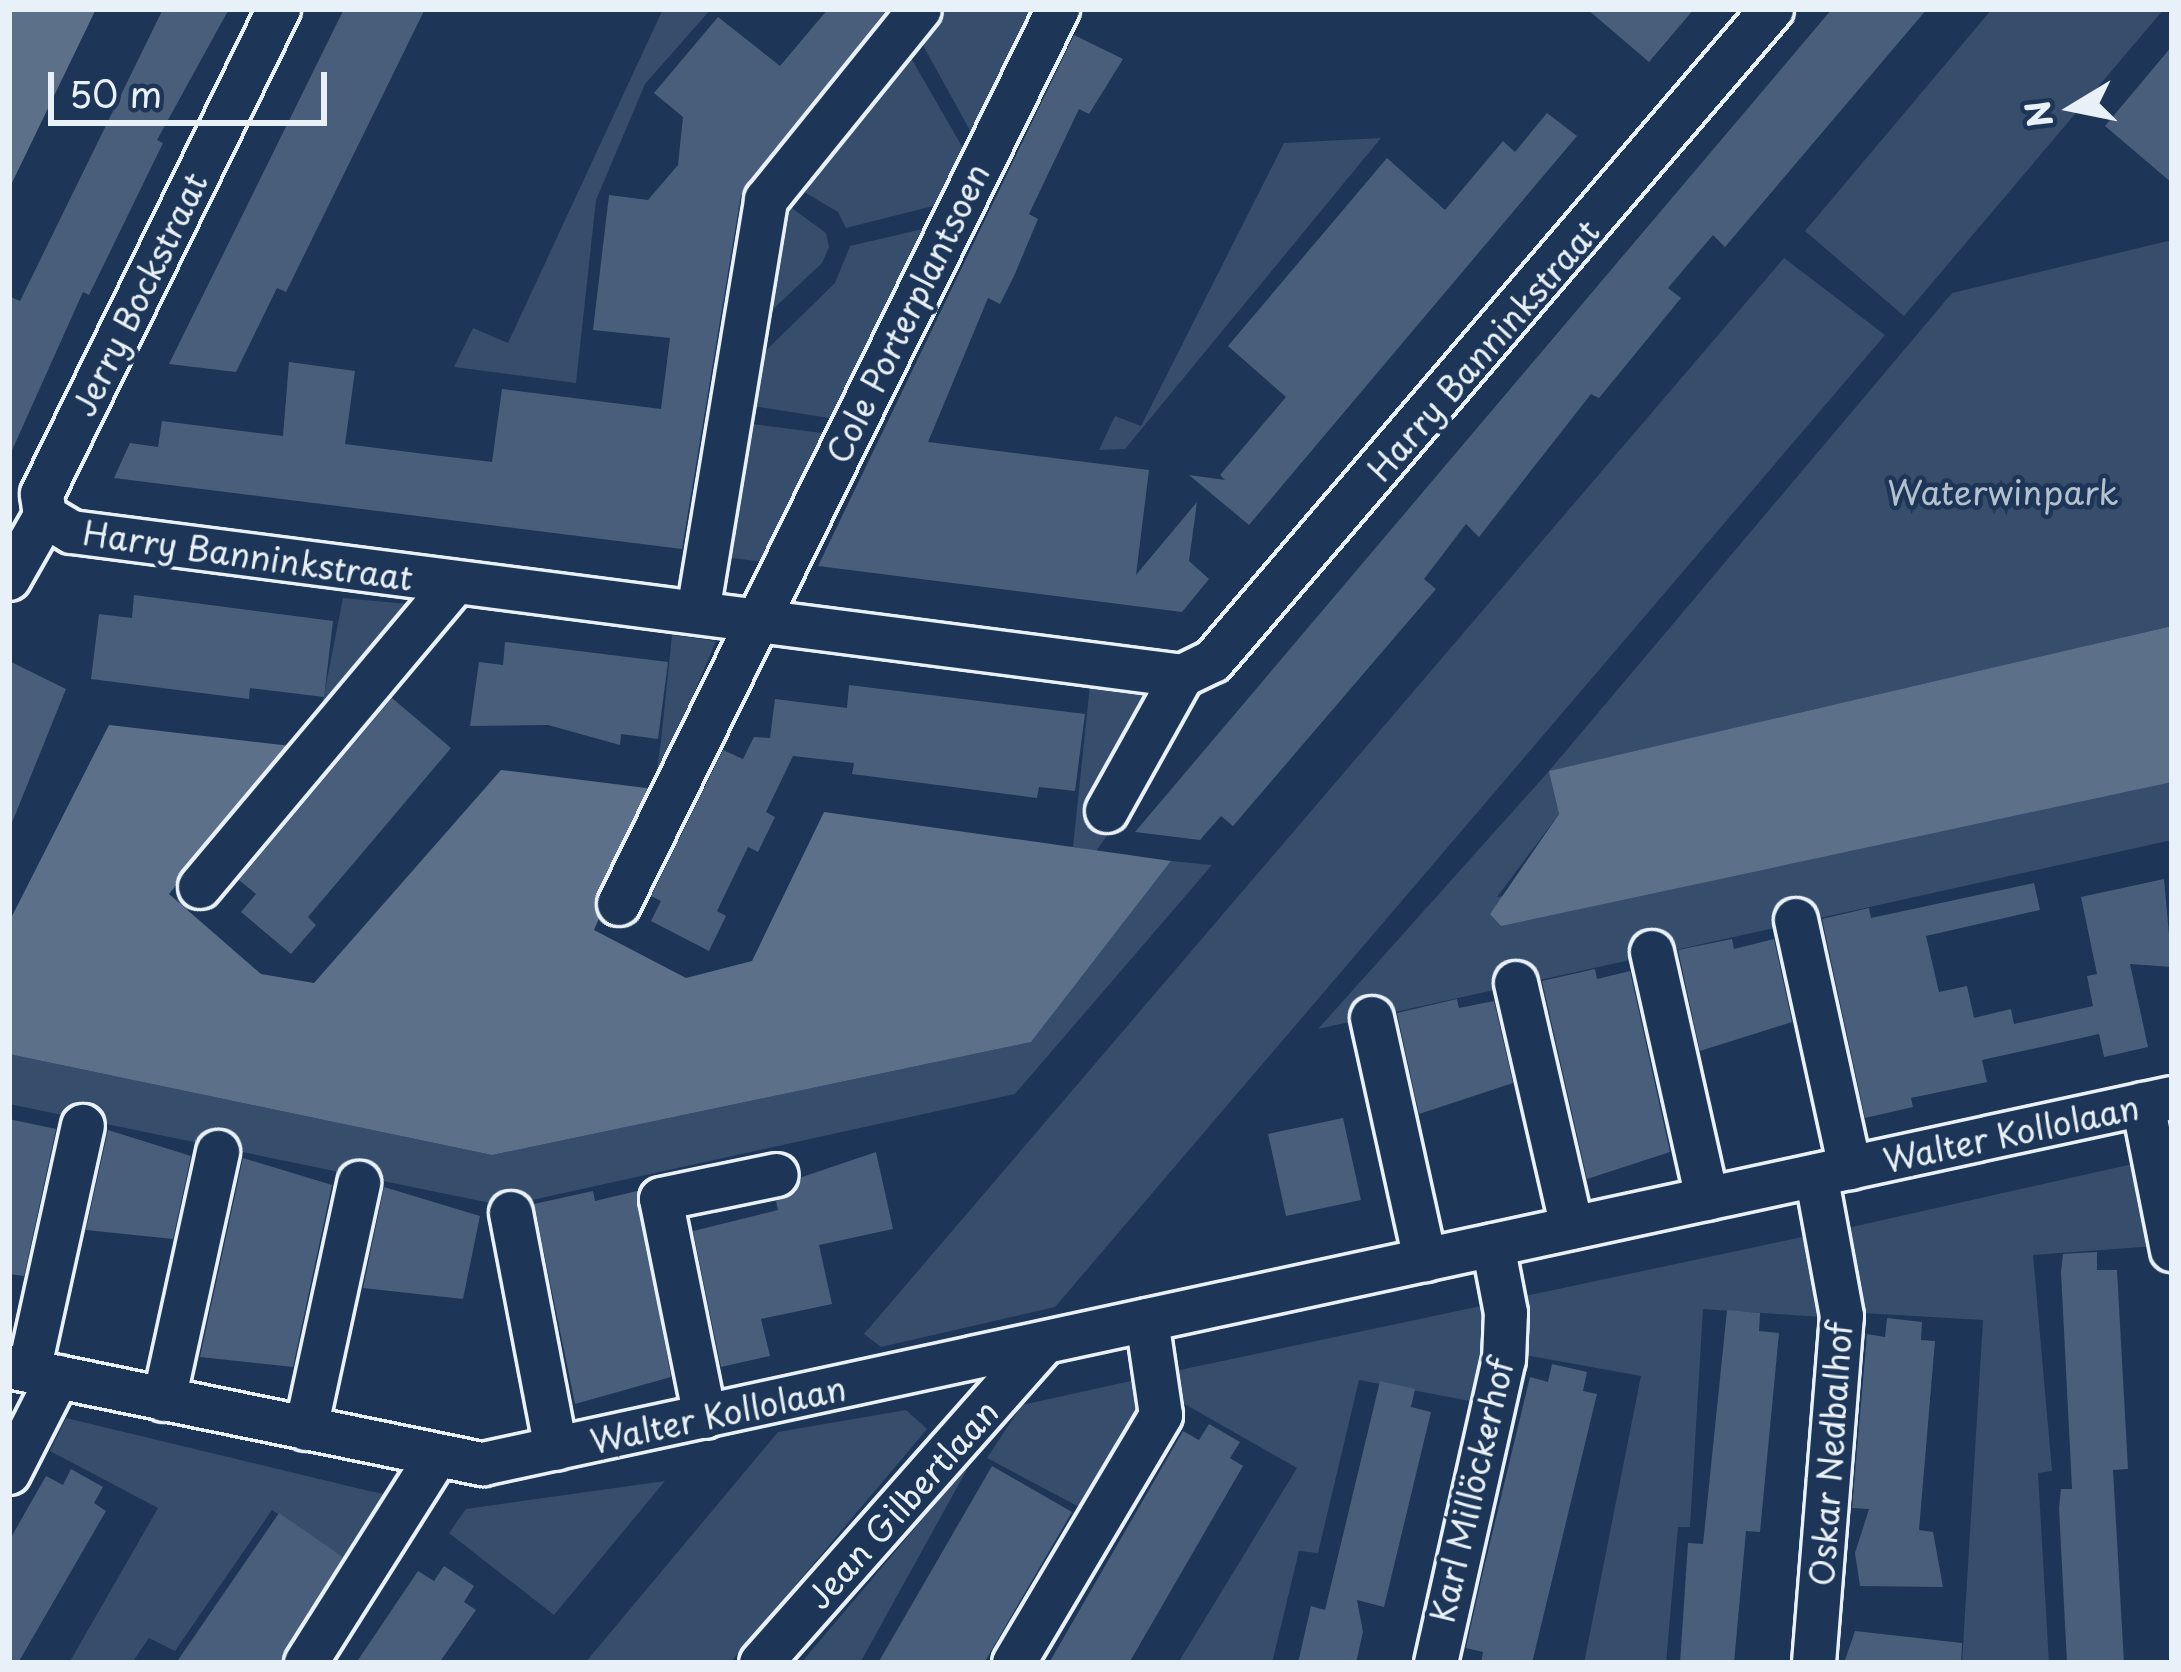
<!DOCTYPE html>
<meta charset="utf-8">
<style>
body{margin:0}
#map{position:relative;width:2181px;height:1672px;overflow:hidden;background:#1d3557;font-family:"Playpen Sans",sans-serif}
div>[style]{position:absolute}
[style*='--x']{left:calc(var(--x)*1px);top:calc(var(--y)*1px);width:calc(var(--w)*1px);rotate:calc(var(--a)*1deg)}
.green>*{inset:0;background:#374d6c}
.water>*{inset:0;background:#5d7089}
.building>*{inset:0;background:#495e7a}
.roads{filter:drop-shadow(3px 0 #e8f1f8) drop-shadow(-3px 0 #e8f1f8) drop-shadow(0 3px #e8f1f8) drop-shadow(0 -3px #e8f1f8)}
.minor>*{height:42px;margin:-21px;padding:0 21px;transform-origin:21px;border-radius:21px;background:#1d3557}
span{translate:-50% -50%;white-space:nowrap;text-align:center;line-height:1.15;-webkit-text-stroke:9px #1d3557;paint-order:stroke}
.street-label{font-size:33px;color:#e8f1f8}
.park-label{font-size:33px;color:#b3c0ce}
.frame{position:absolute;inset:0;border:12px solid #e8f1f8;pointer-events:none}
.north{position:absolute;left:2013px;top:48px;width:120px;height:120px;-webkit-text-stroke:9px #1d3557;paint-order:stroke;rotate:260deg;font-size:33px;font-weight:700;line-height:48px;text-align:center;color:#e8f1f8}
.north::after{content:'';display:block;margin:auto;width:42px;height:54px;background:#e8f1f8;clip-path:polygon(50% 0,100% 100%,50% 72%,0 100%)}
.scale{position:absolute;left:48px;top:72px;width:279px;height:54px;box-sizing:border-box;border:6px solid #e8f1f8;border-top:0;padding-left:15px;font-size:36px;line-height:42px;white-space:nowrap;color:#e8f1f8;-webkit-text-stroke:9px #1d3557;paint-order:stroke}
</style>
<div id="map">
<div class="green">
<i style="clip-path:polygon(663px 9px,711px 9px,645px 84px,596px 200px,576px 383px,454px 367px,473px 328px,508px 343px)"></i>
<i style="clip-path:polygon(939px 9px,1045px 9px,977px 143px,920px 40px)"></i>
<i style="clip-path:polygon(1992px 9px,2164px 9px,1904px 316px,1805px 231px)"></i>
<i style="clip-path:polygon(907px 51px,972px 164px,949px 202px,846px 228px,838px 212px,794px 186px)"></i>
<i style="clip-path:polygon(1381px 138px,1125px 449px,1099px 450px,1115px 416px,1141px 426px,1284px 143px)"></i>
<i style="clip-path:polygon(785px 203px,826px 233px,829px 247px,822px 263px,755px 326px)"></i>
<i style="clip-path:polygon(940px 225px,842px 420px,740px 404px,752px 364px,835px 283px,850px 246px)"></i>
<i style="clip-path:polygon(2172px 240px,2172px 626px,1550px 771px,1559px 814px,1497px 897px,2172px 780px,2172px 840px,1318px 1029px,1549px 771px,1952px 293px)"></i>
<i style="clip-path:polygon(1784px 258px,1885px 335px,1055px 1307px,881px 1347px,864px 1334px)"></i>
<i style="clip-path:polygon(737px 422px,837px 435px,770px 563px,719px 556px)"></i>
<i style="clip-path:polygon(343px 598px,408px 604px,415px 614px,317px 730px)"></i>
<i style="clip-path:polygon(672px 635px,716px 641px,654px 789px,661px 741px)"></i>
<i style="clip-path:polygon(1090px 685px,1159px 694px,1140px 790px,1096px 851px,1073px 847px)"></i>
<i style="clip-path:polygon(1171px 861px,1212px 865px,1015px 1094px,505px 1206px,9px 1104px,9px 1054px,492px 1155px,1031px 1042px)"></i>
<i style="clip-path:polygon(2137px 1163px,2156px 1246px,2033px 1255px,2052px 1471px,2038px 1473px,2049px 1663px,1962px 1663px,1983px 1320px,1862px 1313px,1843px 1229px)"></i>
<i style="clip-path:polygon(1807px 1236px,1822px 1317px,1703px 1309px,1690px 1527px,1678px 1527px,1666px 1663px,1584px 1663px,1641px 1376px,1525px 1355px,1521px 1297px)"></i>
<i style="clip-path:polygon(1481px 1306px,1488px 1344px,1475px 1402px,1359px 1380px,1318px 1553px,1299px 1551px,1272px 1663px,1178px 1663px,1297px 1468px,1181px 1402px,1175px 1371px)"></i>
<i style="clip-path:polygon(1140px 1379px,1145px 1409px,1081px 1508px,987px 1458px,1022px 1405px)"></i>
<i style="clip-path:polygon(906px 1410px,927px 1429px,730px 1663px,585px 1663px,778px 1432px)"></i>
<i style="clip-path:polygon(66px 1418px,369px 1491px,400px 1497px,357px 1566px,272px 1510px,175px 1651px,149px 1638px,132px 1663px,69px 1663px,158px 1508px,50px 1451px)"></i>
<i style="clip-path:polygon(971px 1462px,860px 1663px,801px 1663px)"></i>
<i style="clip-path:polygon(665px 1481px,554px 1615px,449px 1533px,466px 1509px)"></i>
</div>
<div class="water">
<i style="clip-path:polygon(9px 9px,96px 9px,9px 189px)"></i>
<i style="clip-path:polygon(2172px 626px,2172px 782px,1501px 926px,1490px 914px,1559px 814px,1549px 771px)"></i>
<i style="clip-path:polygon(109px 725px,291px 746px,169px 894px,261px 974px,314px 983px,501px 770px,654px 789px,594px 930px,686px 978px,752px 961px,824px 812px,1171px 861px,1031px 1042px,492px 1155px,9px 1054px,9px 922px)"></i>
</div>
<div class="building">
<i style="clip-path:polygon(163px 9px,229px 9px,157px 140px,163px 143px,89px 295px,83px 292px,9px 457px,9px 296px,20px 301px)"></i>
<i style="clip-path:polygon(344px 9px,425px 9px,286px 292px,277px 288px,236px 372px,169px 364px)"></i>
<i style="clip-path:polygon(828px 9px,887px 9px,741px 195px,682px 549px,114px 478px,130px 443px,158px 447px,162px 421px,283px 436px,289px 362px,355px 371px,345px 444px,433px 455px,492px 462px,502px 389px,661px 409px,670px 338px,593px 330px,609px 195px,648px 200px,678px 165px,683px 117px,654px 93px,718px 17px,780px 66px)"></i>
<i style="clip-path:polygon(1587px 9px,1694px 9px,1649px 62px)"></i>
<i style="clip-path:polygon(1832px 9px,1927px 9px,1725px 247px,1713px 235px,1668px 288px,1681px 298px,1599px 398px,1591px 394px,1479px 537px,1466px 524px,1424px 579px,1436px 589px,1233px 826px,1221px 816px,1200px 840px,1135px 832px)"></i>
<i style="clip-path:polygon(1074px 35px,1123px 59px,1089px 114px,1079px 109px,1029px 214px,1038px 219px,1014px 276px,1000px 304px,988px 298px,928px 442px,1149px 470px,1136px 575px,1197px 502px,1189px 561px,1209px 579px,1182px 612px,818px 566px)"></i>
<i style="clip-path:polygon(2172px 46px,2172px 183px,2105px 126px)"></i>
<i style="clip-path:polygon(1547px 113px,1577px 136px,1249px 525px,1189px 475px,1225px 480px,1220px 475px,1286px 397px,1228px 346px,1387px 158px,1445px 210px,1503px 141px,1515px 152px)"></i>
<i style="clip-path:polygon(134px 595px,333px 621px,324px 697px,250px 688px,249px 699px,91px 679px,99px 614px,132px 618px)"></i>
<i style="clip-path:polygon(505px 642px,668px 662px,658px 739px,621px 734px,620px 745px,548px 725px,470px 726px,479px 662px,503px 665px)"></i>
<i style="clip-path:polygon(9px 661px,66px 689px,9px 830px)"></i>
<i style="clip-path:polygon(849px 685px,1085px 714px,1075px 791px,1039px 787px,1037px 798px,961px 788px,852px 774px,854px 763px,793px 756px,766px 812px,775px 817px,758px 852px,748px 847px,717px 911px,726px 916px,709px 951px,651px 921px,661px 901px,651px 896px,723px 750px,743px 759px,754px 737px,770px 738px,775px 699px,847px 708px)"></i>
<i style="clip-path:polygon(392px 698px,451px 748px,308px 917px,316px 925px,291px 954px,241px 912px,256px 894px,239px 880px)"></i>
<i style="clip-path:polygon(2164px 879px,2172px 967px,2130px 964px,2148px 1047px,2104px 1057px,2099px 1034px,1982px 1060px,1987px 1082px,1911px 1098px,1913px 1107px,1865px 1118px,1822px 919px,1869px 908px,1871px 918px,2034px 883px,2040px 910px,1926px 936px,1939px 992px,1967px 986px,1974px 1018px,2011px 1009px,2014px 1024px,2093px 1006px,2087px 976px,2097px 974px,2081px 897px)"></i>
<i style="clip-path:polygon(1732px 939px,1734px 949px,1774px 939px,1792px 1022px,1700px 1051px,1678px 950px)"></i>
<i style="clip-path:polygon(1595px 969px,1597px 979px,1630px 971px,1670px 1152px,1587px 1179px,1542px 981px)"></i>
<i style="clip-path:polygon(1457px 999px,1459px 1008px,1494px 1001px,1513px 1083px,1419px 1114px,1397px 1013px)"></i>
<i style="clip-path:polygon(1343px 1118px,1361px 1200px,1286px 1216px,1268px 1134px)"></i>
<i style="clip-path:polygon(9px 1119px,56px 1129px,24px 1276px,9px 1274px)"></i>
<i style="clip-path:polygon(108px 1130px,191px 1156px,173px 1239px,86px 1230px)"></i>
<i style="clip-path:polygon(876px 1152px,893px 1229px,819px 1245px,832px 1304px,761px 1319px,770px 1356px,721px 1367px,693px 1231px,778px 1210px,776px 1201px,795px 1193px,802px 1177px)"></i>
<i style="clip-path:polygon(243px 1158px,332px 1185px,293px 1367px,200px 1357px)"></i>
<i style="clip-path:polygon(384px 1187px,480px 1216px,463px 1299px,363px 1288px)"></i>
<i style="clip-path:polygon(593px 1191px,595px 1201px,637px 1191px,671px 1377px,575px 1404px,534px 1204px)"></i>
<i style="clip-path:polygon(2097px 1252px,2097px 1270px,2117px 1270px,2128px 1469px,2113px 1470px,2124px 1663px,2067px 1663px,2059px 1508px,2061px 1489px,2072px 1489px,2061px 1272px,2063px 1254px)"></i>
<i style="clip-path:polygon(1727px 1310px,1760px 1313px,1759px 1331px,1779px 1333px,1760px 1532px,1746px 1531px,1734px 1663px,1680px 1663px,1688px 1543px,1703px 1544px)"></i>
<i style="clip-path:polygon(1887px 1318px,1922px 1322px,1921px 1340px,1935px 1341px,1919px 1530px,1933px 1532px,1943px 1587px,1860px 1586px,1855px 1553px,1869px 1509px,1852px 1508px,1867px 1334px,1885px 1337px)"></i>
<i style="clip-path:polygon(1552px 1364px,1587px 1372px,1583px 1391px,1597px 1394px,1532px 1663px,1481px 1663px,1483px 1652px,1466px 1648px,1481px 1580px,1530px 1377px,1548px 1382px)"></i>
<i style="clip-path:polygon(1380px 1381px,1415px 1389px,1411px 1407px,1431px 1412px,1384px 1607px,1357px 1600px,1363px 1632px,1356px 1663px,1298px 1663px,1311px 1606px,1325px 1610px)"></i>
<i style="clip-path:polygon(1209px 1424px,1240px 1442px,1230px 1458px,1243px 1466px,1129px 1663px,1049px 1663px,1183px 1431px,1199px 1440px)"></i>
<i style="clip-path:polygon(992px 1466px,1072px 1512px,984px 1663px,878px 1663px)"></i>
<i style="clip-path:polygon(71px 1469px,103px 1487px,94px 1503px,106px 1511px,18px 1663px,9px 1663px,9px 1541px,46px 1476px,63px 1485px)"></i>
<i style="clip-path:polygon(279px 1513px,343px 1557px,281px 1663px,176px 1663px)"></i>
<i style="clip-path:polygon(444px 1566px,474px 1586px,464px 1602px,476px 1610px,439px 1663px,356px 1663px,418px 1571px,434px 1581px)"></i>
<i style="clip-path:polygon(1855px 1631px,1962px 1643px,1961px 1663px,1844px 1663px)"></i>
</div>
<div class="roads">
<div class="minor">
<i style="--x:45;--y:516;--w:31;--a:31"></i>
<i style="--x:72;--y:532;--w:1119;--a:7.39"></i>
<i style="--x:1182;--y:676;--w:34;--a:-26"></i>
<i style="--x:1213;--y:661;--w:859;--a:-49.39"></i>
<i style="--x:9;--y:579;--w:73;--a:-60.3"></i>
<i style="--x:45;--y:516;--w:22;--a:-98"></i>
<i style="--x:42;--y:494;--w:540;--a:-63.96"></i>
<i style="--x:698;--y:612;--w:418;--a:-80.6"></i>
<i style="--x:766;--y:200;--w:245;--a:-51.1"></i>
<i style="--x:1107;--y:811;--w:154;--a:-60.9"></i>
<i style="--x:200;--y:887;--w:397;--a:-50"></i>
<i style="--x:619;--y:904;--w:997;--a:-63.87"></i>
<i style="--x:1796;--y:920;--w:254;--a:77.7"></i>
<i style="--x:1652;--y:952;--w:253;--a:77.4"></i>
<i style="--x:1516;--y:983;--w:251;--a:77.1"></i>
<i style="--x:1372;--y:1018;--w:248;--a:77.6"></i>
<i style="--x:2143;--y:1104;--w:149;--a:78.8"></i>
<i style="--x:511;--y:1213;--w:240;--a:79.2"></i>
<i style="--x:9;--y:1367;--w:484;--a:11.6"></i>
<i style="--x:483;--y:1464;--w:1728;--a:-12.23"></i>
<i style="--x:29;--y:1371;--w:251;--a:-77.6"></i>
<i style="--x:164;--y:1400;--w:254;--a:-77.7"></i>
<i style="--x:705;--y:1417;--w:222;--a:-101.4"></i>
<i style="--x:661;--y:1199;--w:118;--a:-11.7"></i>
<i style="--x:306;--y:1429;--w:252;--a:-77.8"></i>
<i style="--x:9;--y:1473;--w:108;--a:-63"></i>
<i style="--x:306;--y:1663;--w:244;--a:-57.7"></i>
<i style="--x:761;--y:1663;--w:424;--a:-48.5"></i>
<i style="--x:1014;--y:1663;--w:288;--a:-59.3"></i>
<i style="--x:1161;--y:1415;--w:96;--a:-98.4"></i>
<i style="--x:1436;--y:1663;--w:311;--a:-77.4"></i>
<i style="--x:1504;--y:1360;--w:47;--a:-87.6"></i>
<i style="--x:1506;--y:1313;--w:69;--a:-100.8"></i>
<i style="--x:1814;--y:1663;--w:348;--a:-85.4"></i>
<i style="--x:1842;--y:1316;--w:143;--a:-100.4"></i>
</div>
</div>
<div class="street-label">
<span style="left:139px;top:294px;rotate:-64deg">Jerry Bockstraat</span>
<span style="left:907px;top:313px;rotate:-64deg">Cole Porterplantsoen</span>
<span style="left:1483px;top:350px;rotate:-49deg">Harry Banninkstraat</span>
<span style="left:248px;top:555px;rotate:8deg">Harry Banninkstraat</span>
<span style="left:2011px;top:1133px;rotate:-12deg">Walter Kollolaan</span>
<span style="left:718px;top:1414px;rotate:-12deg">Walter Kollolaan</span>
<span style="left:1830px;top:1454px;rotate:-86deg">Oskar Nedbalhof</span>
<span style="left:1471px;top:1490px;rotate:-77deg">Karl Millöckerhof</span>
<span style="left:902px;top:1504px;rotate:-48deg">Jean Gilbertlaan</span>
</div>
<div class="park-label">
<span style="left:2003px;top:492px">Waterwinpark</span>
</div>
<div class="frame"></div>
<div class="north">N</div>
<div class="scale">50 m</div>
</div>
